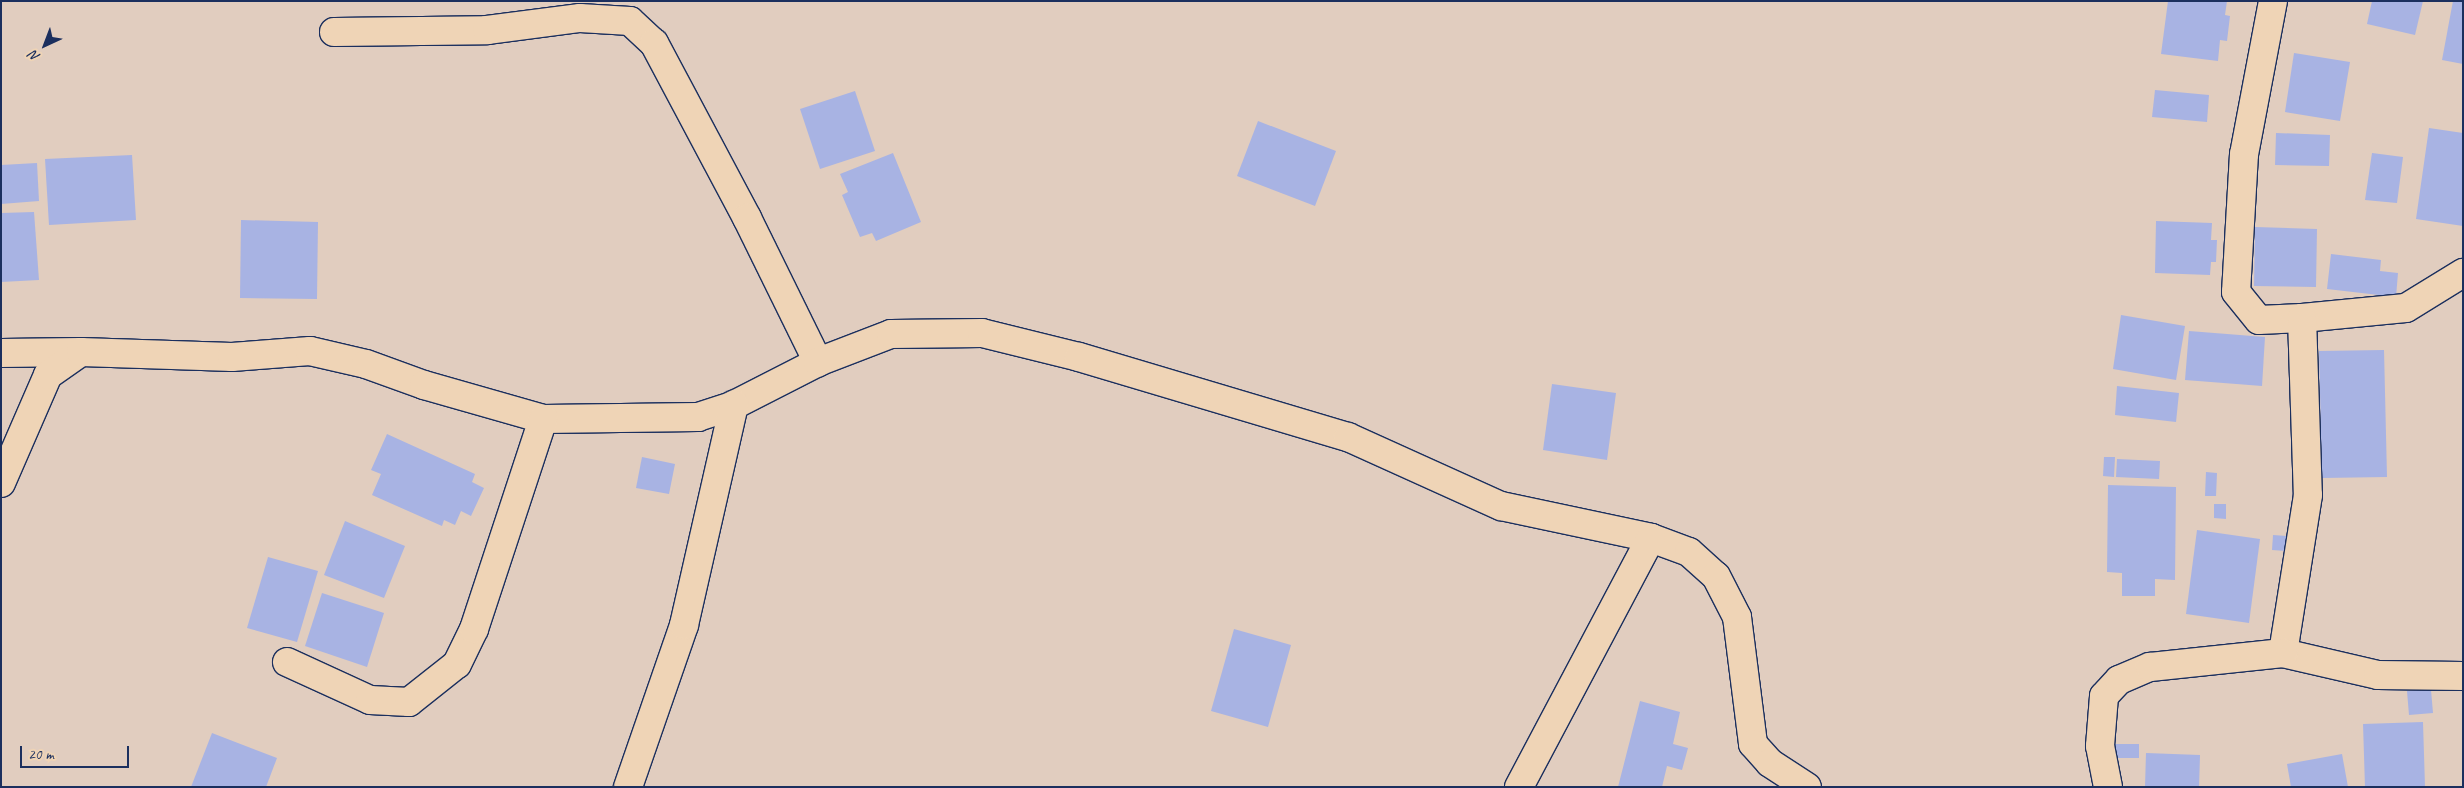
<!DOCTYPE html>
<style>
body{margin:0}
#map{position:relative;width:2464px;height:788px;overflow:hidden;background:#e1cdbf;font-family:Caveat,sans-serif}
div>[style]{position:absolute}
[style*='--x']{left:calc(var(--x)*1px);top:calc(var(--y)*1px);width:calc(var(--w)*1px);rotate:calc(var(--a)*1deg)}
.building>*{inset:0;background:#a8b3e3}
.roads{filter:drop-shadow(1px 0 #1b2f5e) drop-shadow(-1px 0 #1b2f5e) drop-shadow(0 1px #1b2f5e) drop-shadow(0 -1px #1b2f5e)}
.minor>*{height:28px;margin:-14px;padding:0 14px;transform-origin:14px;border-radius:14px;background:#efd4b6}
span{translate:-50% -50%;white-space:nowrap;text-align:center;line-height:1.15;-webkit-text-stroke:5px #efd4b6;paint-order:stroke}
.frame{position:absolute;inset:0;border:2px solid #1b2f5e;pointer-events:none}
.north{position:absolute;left:20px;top:20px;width:50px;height:50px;-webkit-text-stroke:4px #efd4b6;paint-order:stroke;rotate:223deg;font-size:14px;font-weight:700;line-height:20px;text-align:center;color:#1b2f5e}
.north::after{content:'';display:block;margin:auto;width:18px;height:22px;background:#1b2f5e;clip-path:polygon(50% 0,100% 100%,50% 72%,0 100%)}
.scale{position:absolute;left:20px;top:746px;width:109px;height:22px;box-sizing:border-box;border:2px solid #1b2f5e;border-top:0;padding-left:6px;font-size:15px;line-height:18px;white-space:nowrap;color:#1b2f5e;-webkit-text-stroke:4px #efd4b6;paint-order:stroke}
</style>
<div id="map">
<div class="building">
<i style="clip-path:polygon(2168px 1px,2227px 1px,2225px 15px,2230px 16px,2227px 41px,2220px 40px,2218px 61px,2161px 54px)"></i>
<i style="clip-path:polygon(2372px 1px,2423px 1px,2415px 35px,2367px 24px)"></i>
<i style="clip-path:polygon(2453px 1px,2463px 1px,2463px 64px,2442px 60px)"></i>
<i style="clip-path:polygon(2294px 53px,2350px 62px,2340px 121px,2285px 112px)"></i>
<i style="clip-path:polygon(2155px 90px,2209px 95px,2207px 122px,2152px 117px)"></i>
<i style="clip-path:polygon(855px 91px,875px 151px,820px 169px,800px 109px)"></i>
<i style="clip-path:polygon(1258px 121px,1336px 151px,1315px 206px,1237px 176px)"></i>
<i style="clip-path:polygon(2429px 128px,2463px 133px,2463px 226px,2416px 219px)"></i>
<i style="clip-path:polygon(2276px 133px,2330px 135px,2329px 166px,2275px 165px)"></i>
<i style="clip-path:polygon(893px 153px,921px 222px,876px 241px,872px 233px,860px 237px,842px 195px,848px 192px,840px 174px)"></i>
<i style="clip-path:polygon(2372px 153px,2403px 157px,2397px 203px,2365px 200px)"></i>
<i style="clip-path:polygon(132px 155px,136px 220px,49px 225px,45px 159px)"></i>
<i style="clip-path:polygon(37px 163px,39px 201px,1px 204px,1px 165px)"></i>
<i style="clip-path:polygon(34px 212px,39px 280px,1px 282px,1px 213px)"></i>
<i style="clip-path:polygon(241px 220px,318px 222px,317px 299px,240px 298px)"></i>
<i style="clip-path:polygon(2156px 221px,2212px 223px,2211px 240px,2217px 240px,2216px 262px,2211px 262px,2210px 275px,2155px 273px)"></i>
<i style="clip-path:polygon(2255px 227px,2317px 229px,2316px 287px,2254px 286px)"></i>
<i style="clip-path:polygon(2331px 254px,2381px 260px,2380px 271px,2398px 273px,2396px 297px,2327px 289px)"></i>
<i style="clip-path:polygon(2121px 315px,2185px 326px,2176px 380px,2113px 369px)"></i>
<i style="clip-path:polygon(2189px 331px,2265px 337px,2262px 386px,2185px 380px)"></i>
<i style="clip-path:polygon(2384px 350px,2387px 477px,2322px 478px,2319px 351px)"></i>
<i style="clip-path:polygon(1552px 384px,1616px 393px,1607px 460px,1543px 450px)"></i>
<i style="clip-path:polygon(2117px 386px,2179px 393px,2176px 422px,2115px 415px)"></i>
<i style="clip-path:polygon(387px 434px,475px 474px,472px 482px,484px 488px,471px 516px,461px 511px,455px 525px,444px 520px,442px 526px,372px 495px,381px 474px,371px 470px)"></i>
<i style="clip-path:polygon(642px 457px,675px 464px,669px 494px,636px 488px)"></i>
<i style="clip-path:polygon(2104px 457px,2115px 457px,2114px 477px,2103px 476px)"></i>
<i style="clip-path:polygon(2117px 459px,2160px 461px,2159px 479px,2116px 477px)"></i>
<i style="clip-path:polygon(2206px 472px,2217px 473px,2216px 496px,2205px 496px)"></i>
<i style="clip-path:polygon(2108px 485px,2176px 487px,2175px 580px,2155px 579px,2155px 596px,2122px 596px,2122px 573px,2107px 572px)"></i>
<i style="clip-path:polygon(2214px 504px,2226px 504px,2226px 519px,2214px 518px)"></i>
<i style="clip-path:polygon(345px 521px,405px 546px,384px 598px,324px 575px)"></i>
<i style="clip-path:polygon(2197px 530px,2260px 539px,2249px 623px,2186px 614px)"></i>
<i style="clip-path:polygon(2273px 535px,2287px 536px,2286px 551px,2272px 550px)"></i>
<i style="clip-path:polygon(268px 557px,318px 571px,297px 642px,247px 628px)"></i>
<i style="clip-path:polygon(322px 593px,384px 613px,367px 667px,305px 646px)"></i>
<i style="clip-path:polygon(1234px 629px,1291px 645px,1268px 727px,1211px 711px)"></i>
<i style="clip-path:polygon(2431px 690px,2433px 713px,2409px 715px,2407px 691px)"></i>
<i style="clip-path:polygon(1640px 701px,1680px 712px,1673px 744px,1688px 748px,1682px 770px,1667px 766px,1662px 787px,1618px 787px)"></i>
<i style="clip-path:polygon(2423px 722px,2425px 787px,2365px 787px,2363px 724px)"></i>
<i style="clip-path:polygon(212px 733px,277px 758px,266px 787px,191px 787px)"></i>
<i style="clip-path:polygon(2114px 744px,2139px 744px,2139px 758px,2115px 758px)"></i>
<i style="clip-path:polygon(2146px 753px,2200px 755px,2199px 787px,2145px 787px)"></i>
<i style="clip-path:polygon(2342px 754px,2348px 787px,2291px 787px,2287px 764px)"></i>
</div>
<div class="roads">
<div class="minor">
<i style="--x:2273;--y:1;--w:156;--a:100.7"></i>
<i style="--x:2244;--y:154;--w:138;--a:93.3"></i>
<i style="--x:2236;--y:292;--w:36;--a:51"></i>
<i style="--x:2259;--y:320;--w:43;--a:-2.7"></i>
<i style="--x:2302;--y:318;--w:104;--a:-5.5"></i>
<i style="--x:2406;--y:308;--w:67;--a:-31.6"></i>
<i style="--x:334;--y:32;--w:153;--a:-0.7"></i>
<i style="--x:487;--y:30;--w:94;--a:-7.4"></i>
<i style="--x:580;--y:18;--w:50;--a:3.4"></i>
<i style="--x:630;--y:21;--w:33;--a:43"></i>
<i style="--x:654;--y:43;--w:198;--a:62"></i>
<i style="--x:747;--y:218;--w:161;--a:63.8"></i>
<i style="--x:2302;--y:318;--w:177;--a:88.1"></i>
<i style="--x:2308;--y:495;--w:160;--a:99"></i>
<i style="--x:2283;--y:653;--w:98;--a:13"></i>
<i style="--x:2378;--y:675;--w:85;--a:0.7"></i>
<i style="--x:1;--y:353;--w:80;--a:-0.7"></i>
<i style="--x:1;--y:483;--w:118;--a:-66.5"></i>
<i style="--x:48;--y:375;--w:40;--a:-34.9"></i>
<i style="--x:81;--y:352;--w:151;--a:1.9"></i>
<i style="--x:232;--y:357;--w:78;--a:-4.4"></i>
<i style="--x:310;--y:351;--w:57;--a:13.1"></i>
<i style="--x:366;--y:364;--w:62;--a:19.9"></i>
<i style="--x:424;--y:385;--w:124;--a:15.9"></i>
<i style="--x:543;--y:419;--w:155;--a:-0.7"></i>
<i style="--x:698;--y:417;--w:38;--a:-18"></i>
<i style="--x:734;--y:405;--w:94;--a:-27.1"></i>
<i style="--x:818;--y:362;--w:78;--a:-21"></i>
<i style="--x:891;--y:334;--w:91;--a:-0.6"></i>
<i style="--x:982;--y:333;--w:100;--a:13.9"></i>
<i style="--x:1079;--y:357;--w:281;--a:16.6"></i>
<i style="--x:1348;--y:437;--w:168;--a:24.3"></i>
<i style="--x:1501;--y:506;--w:153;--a:12"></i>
<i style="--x:1651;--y:538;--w:40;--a:20.2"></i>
<i style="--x:1689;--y:552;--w:36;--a:42"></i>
<i style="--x:1716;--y:576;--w:46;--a:62.9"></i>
<i style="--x:1737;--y:617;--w:128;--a:82.8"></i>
<i style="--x:1753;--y:744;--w:25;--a:48"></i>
<i style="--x:1770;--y:763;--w:44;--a:33"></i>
<i style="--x:287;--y:662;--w:91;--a:24.6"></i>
<i style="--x:370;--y:700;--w:39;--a:3"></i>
<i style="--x:409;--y:702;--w:61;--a:-38.4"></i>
<i style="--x:457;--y:664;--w:39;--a:-64"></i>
<i style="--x:474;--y:629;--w:221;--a:-71.8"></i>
<i style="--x:628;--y:787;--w:171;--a:-70.9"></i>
<i style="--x:684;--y:625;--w:226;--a:-77.2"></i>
<i style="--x:1519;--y:787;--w:282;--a:-62.1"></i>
<i style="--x:2108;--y:787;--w:42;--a:-101"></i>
<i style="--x:2100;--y:746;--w:50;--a:-85.4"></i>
<i style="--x:2104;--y:696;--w:22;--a:-47"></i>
<i style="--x:2119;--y:680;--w:34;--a:-23"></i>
<i style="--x:2150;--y:667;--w:134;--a:-6"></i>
</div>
</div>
<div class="frame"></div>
<div class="north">N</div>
<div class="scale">20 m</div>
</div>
